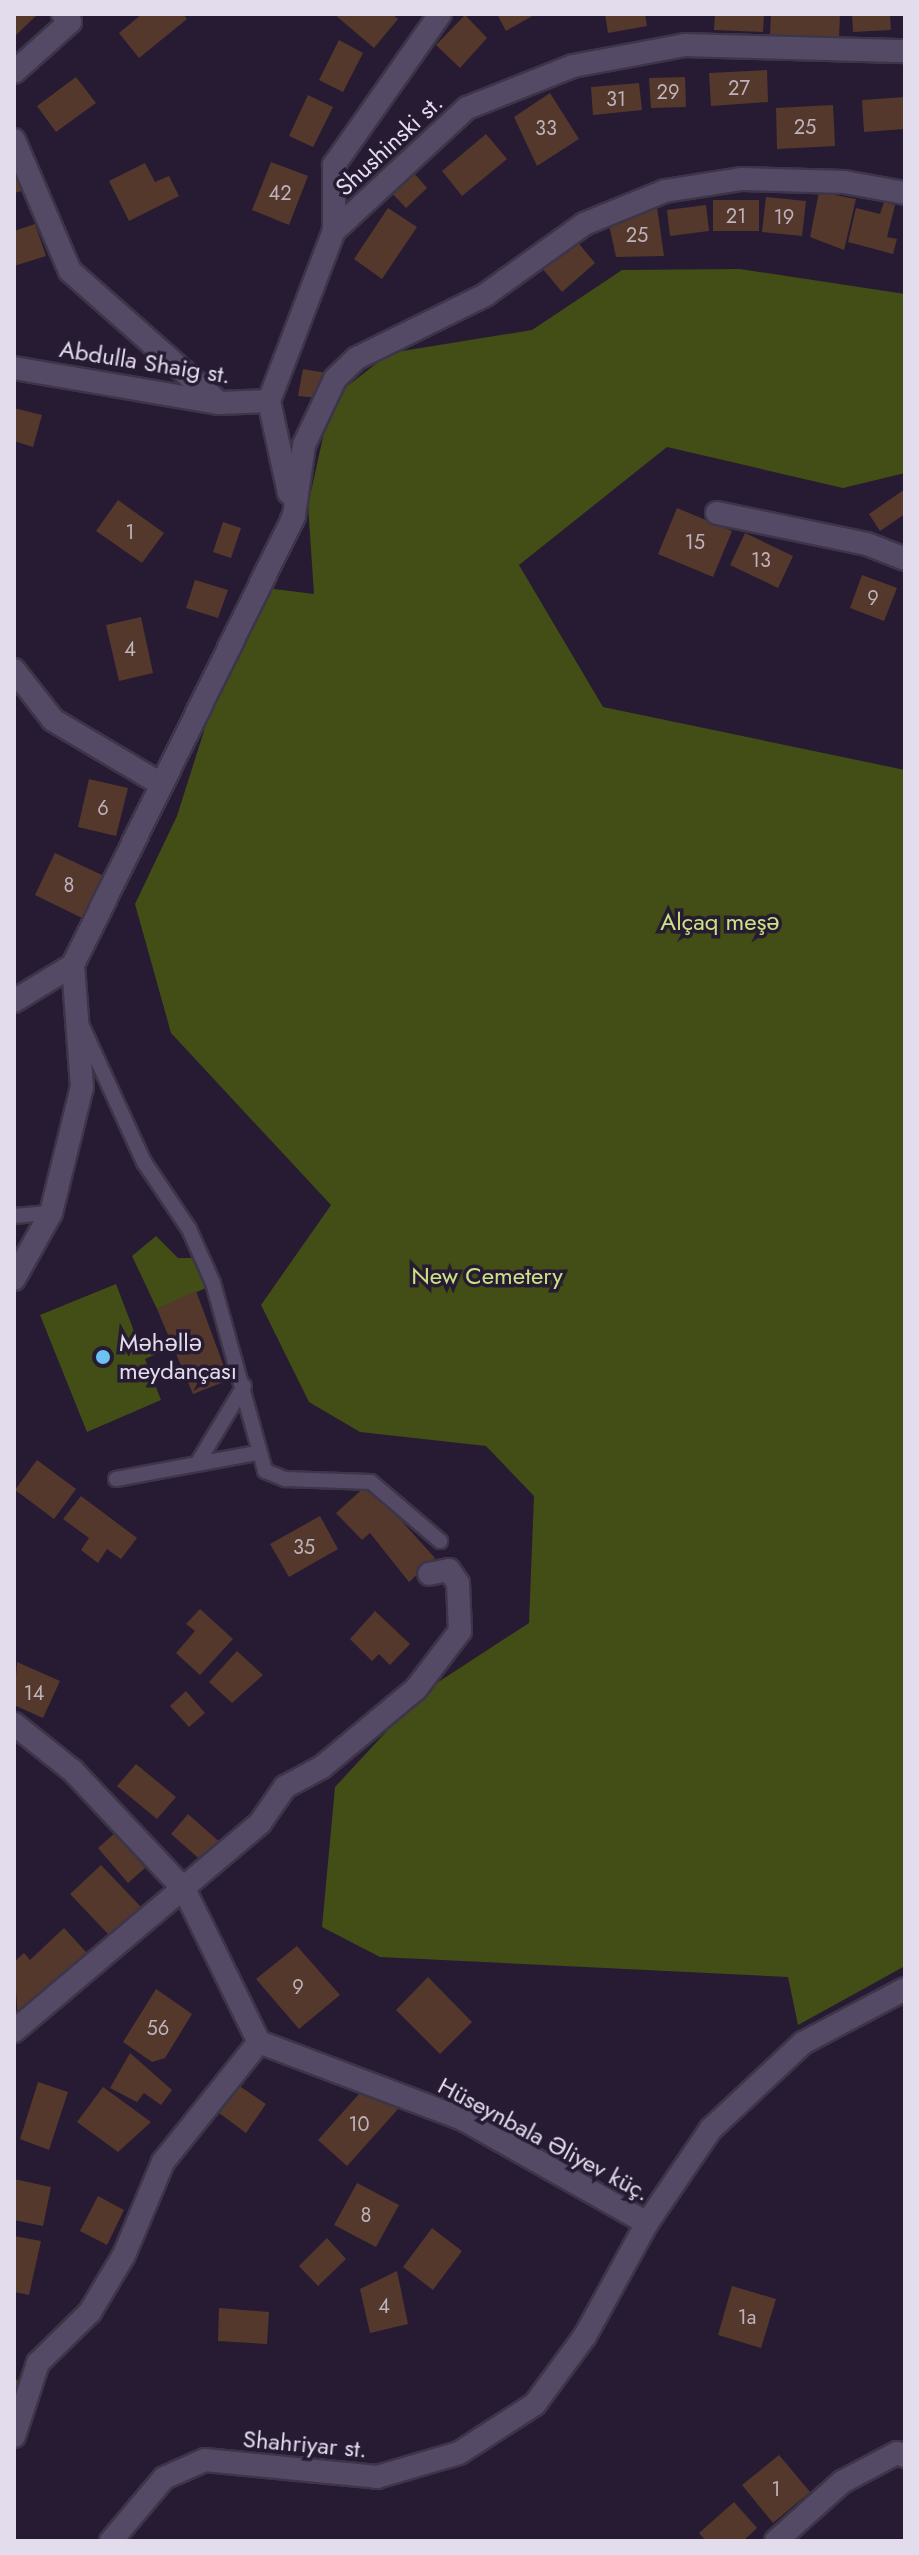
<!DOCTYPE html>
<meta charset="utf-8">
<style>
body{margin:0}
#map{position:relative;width:919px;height:2555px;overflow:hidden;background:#261b33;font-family:Jost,sans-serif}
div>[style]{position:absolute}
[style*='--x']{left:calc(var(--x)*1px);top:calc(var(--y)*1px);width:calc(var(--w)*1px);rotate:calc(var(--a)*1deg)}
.green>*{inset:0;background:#424e15}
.building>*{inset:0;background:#54382c}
.roads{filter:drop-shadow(2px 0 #3d3548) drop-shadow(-2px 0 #3d3548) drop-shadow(0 2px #3d3548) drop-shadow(0 -2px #3d3548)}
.service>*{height:14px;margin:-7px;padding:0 7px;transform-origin:7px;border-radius:7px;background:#554a65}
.minor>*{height:22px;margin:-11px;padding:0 11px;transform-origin:11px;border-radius:11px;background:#554a65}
.dots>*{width:22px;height:22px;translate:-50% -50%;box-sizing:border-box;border:4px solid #261b33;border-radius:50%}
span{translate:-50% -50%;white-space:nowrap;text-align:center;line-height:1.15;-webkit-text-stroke:7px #261b33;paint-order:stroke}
.number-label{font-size:20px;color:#beb3bc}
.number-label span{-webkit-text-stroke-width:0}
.street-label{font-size:24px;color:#e2dcec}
.park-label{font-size:24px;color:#cbe283}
.poi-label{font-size:24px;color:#e2dcec}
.left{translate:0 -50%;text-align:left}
.frame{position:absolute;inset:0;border:16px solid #e2dcec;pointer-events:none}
</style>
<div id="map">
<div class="green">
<i style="clip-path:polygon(740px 269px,905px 294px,905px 473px,843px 488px,667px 447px,519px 565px,603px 707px,905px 770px,905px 1966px,798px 2025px,788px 1977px,380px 1957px,322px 1927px,335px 1787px,423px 1692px,529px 1623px,534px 1496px,486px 1446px,360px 1432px,309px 1402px,261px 1305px,331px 1205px,171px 1033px,135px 904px,177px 816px,250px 586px,314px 594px,308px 505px,325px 428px,346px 387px,390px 353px,532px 330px,622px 270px)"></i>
<i style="clip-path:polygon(156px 1236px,178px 1258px,194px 1258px,206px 1288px,157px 1309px,132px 1256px)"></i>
<i style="clip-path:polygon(116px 1284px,137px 1339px,150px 1335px,156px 1354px,145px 1359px,161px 1400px,87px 1432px,40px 1315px)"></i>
</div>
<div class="building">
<i style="clip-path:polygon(14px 14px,38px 14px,14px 37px)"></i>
<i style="clip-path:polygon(142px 14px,183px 14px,187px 19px,139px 58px,119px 33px)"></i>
<i style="clip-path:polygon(334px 14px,392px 14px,398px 19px,374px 48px)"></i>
<i style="clip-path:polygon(497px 14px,536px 14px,506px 31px)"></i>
<i style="clip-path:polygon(605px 14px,645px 14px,647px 26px,608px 33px)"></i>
<i style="clip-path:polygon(715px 14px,764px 14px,763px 32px,714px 30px)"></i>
<i style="clip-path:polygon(771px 14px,840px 14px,839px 39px,770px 35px)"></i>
<i style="clip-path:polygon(852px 14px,890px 14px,891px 30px,853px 32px)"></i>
<i style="clip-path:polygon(465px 15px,487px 38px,460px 68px,436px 45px)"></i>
<i style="clip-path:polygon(339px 40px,363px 53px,343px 92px,319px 80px)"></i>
<i style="clip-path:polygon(767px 70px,768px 102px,711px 106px,709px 73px)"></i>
<i style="clip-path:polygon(76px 77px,96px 103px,56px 132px,37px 106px)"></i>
<i style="clip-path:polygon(685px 77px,686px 107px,651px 108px,649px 78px)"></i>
<i style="clip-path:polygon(639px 83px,642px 110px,593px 115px,591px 87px)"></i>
<i style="clip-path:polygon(550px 93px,579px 139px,537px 166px,514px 117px)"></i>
<i style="clip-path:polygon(308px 95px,333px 107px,313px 147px,289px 136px)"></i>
<i style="clip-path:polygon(905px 97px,905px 129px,864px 132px,862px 100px)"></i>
<i style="clip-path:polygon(833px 105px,835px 146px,777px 149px,776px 108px)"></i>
<i style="clip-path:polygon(486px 134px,507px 159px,462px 196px,442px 171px)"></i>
<i style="clip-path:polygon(271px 162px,308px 176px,289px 225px,252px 210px)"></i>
<i style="clip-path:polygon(145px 163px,155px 182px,169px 176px,179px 196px,129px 221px,109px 181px)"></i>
<i style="clip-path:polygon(14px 168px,22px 191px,14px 193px)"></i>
<i style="clip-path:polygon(412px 171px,427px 188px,406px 208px,390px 191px)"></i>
<i style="clip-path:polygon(819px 192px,856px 199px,844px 250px,810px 237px)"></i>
<i style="clip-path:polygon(766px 197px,806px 201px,802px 236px,762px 232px)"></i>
<i style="clip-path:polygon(713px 200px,759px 200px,759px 231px,713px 231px)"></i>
<i style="clip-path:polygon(884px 202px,895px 205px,887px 237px,897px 239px,893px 254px,848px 242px,856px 208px,880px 214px)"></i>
<i style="clip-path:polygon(706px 205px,709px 231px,670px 236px,667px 210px)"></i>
<i style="clip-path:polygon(657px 207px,664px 256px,616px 257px,609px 225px)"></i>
<i style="clip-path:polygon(388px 208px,417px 227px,382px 279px,354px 259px)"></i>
<i style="clip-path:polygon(35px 224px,46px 256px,14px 266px,14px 231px)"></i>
<i style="clip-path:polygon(575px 239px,595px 263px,562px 292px,542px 268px)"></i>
<i style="clip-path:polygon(303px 369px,326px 373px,320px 398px,298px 396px)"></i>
<i style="clip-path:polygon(14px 408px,42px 415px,33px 447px,14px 441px)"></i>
<i style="clip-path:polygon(905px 489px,905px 514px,880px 531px,869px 514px)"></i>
<i style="clip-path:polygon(118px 500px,164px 533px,142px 563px,96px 531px)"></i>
<i style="clip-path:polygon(677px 508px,732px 531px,713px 577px,658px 554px)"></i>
<i style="clip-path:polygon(223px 522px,241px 528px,231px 558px,213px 552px)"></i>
<i style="clip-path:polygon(745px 533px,793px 556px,778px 588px,730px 565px)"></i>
<i style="clip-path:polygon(862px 575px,897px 588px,884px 621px,850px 608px)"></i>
<i style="clip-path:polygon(195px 580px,228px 590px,218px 618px,186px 608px)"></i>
<i style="clip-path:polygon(141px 617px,153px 673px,119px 681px,106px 625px)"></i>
<i style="clip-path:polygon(89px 779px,128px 788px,116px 836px,78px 827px)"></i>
<i style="clip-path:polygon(55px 853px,102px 875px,82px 918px,35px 895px)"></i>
<i style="clip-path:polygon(196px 1291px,229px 1380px,193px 1394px,157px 1309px)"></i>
<i style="clip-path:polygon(37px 1460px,76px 1489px,54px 1519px,15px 1490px)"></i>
<i style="clip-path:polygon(368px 1484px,435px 1558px,409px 1582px,370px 1533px,362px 1540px,336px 1513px)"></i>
<i style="clip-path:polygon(81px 1496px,137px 1538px,121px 1559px,107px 1549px,98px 1563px,81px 1550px,89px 1538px,63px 1519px)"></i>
<i style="clip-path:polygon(320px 1516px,338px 1549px,289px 1577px,270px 1544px)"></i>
<i style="clip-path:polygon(200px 1609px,233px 1639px,200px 1675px,176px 1653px,195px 1631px,186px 1624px)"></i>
<i style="clip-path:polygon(375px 1611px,410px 1644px,390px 1665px,379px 1654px,372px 1661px,350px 1639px)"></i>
<i style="clip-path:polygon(237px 1651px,263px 1675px,232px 1703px,209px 1682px)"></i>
<i style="clip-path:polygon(17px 1662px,60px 1681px,43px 1718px,14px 1705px)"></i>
<i style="clip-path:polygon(186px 1691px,205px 1713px,189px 1727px,170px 1706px)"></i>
<i style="clip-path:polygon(136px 1764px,176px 1797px,157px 1819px,117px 1786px)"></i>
<i style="clip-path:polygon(188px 1814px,222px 1844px,204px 1863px,171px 1834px)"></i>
<i style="clip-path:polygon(115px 1833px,145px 1868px,128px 1883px,98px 1848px)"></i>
<i style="clip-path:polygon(101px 1865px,141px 1907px,110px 1936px,70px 1894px)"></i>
<i style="clip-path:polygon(64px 1928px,87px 1953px,18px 2020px,14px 1962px,24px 1953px,30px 1960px)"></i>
<i style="clip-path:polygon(297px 1946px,340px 1995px,299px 2029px,256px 1979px)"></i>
<i style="clip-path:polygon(428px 1977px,472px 2022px,440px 2054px,396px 2010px)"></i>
<i style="clip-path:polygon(156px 1989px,192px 2014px,165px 2058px,152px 2062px,123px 2042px)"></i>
<i style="clip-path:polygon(130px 2053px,172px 2090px,161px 2105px,144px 2093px,137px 2102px,110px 2088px)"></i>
<i style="clip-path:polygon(38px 2082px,68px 2092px,49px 2150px,20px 2139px)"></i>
<i style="clip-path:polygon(238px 2085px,266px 2104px,246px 2133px,219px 2113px)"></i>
<i style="clip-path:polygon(103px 2087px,151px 2122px,118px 2152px,77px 2122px)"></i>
<i style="clip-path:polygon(359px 2094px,399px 2108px,347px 2166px,318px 2140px)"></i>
<i style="clip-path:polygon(14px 2179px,51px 2187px,43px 2226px,14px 2220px)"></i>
<i style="clip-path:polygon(357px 2183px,399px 2205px,376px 2247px,334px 2225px)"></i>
<i style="clip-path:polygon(98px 2196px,124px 2210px,107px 2245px,80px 2231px)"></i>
<i style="clip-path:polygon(432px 2228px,462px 2251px,433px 2290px,403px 2267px)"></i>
<i style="clip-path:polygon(14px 2236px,41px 2241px,29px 2295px,14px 2292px)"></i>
<i style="clip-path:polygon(327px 2238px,346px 2259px,318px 2286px,299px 2266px)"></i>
<i style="clip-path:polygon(397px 2271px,408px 2324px,370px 2333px,360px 2289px)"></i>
<i style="clip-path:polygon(732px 2286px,776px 2299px,761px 2348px,718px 2335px)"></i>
<i style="clip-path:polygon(219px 2308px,269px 2312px,267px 2344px,218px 2341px)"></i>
<i style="clip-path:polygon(14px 2378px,23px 2384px,14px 2400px)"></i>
<i style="clip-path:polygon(779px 2455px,810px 2492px,773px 2523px,742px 2485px)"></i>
<i style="clip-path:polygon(734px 2502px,757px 2528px,743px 2541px,706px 2541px,699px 2533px)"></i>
</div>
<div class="roads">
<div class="service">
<i style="--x:81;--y:1024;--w:152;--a:65.5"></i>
<i style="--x:144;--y:1162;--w:81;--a:56.1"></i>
<i style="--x:189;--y:1229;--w:59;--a:66"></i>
<i style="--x:213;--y:1283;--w:195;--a:74.5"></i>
<i style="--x:265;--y:1471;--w:22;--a:22"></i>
<i style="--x:285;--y:1479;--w:86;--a:2"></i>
<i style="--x:371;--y:1482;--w:91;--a:40.5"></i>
<i style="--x:14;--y:1216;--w:37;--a:-5"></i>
<i style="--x:197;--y:1464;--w:61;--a:-10.4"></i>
<i style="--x:116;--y:1479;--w:82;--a:-10.5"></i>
<i style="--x:197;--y:1464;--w:91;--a:-58.9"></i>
</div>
<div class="minor">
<i style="--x:14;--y:72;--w:75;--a:-41.8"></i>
<i style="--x:70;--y:22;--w:11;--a:-131"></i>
<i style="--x:14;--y:140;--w:142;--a:66.9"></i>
<i style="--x:70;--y:271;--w:199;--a:41.5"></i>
<i style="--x:334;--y:231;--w:181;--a:-42.8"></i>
<i style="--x:467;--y:108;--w:114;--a:-21.6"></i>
<i style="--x:573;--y:66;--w:114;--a:-10.6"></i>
<i style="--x:685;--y:45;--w:220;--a:1.6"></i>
<i style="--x:14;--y:368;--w:208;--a:9.7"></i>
<i style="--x:219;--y:403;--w:50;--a:-2.3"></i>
<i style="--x:289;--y:493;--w:94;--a:-102.3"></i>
<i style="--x:269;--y:401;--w:182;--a:-69.1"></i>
<i style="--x:334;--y:231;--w:66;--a:-90"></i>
<i style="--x:334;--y:165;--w:184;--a:-54.9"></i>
<i style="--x:717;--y:513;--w:153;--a:11.7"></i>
<i style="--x:867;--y:544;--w:41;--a:21.5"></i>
<i style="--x:14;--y:670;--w:63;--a:52"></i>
<i style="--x:53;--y:720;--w:126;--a:30.7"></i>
<i style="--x:14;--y:1001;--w:69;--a:-31.4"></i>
<i style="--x:14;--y:1279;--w:76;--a:-60.7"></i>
<i style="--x:51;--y:1213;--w:130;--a:-76.2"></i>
<i style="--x:82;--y:1087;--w:122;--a:-94.2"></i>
<i style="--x:73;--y:965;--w:500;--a:-63.79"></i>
<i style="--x:294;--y:516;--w:72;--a:-82"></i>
<i style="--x:304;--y:445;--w:73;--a:-64.8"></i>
<i style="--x:335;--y:379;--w:30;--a:-44"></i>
<i style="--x:357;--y:358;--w:143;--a:-26.2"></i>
<i style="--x:485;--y:295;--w:122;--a:-35.6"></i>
<i style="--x:584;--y:224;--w:87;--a:-22.2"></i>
<i style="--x:665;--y:191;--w:78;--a:-8.9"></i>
<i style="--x:742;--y:179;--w:102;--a:1.7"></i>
<i style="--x:844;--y:182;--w:62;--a:10.2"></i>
<i style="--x:14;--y:1724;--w:75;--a:38.5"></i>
<i style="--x:73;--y:1771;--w:162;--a:46.8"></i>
<i style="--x:184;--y:1889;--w:170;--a:63.9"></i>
<i style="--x:259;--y:2042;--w:218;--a:20.7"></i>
<i style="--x:463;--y:2119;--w:211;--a:29.5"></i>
<i style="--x:14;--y:2031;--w:322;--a:-40.2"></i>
<i style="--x:260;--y:1823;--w:44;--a:-55.2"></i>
<i style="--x:285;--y:1787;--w:42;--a:-28.4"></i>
<i style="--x:322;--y:1767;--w:122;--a:-39.7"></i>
<i style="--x:416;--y:1689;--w:73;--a:-52.8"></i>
<i style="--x:460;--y:1631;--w:48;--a:-92.4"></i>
<i style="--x:458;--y:1583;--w:16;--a:-125"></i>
<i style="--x:449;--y:1570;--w:20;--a:169"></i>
<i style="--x:14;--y:2436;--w:77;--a:-71.8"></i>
<i style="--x:38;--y:2363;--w:73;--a:-44.4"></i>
<i style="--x:90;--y:2312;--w:66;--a:-59.2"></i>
<i style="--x:124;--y:2255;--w:101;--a:-67.2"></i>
<i style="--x:163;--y:2162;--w:154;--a:-51.3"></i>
<i style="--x:111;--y:2541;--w:82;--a:-49.9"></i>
<i style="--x:164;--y:2478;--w:45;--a:-23.7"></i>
<i style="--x:205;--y:2460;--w:173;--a:5.6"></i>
<i style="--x:377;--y:2477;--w:85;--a:-16.3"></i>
<i style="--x:459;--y:2453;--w:90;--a:-32.8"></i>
<i style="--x:535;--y:2404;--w:84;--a:-53.7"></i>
<i style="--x:585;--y:2336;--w:129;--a:-61.2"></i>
<i style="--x:647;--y:2223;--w:114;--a:-55.8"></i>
<i style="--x:711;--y:2129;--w:126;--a:-43.1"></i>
<i style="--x:803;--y:2043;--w:115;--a:-27.9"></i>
<i style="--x:776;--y:2541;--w:89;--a:-41.8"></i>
<i style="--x:842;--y:2482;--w:62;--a:-27.8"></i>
<i style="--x:897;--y:2453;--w:9;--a:21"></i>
</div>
</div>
<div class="dots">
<i style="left:103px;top:1357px;background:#6ec2f3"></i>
</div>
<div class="number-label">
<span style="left:739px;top:88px">27</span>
<span style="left:668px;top:92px">29</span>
<span style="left:616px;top:99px">31</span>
<span style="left:805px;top:127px">25</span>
<span style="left:546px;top:128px">33</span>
<span style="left:280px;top:193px">42</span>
<span style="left:736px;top:216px">21</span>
<span style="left:784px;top:217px">19</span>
<span style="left:637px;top:235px">25</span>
<span style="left:130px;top:532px">1</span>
<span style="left:695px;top:542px">15</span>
<span style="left:761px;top:560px">13</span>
<span style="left:873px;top:598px">9</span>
<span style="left:130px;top:649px">4</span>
<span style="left:103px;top:808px">6</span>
<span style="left:69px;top:885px">8</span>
<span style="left:304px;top:1547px">35</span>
<span style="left:34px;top:1693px">14</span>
<span style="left:298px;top:1987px">9</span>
<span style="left:158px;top:2028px">56</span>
<span style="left:359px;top:2124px">10</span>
<span style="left:366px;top:2215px">8</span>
<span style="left:384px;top:2306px">4</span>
<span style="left:747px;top:2317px">1a</span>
<span style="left:776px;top:2489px">1</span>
</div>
<div class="street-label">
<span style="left:389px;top:145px;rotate:-43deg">Shushinski st.</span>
<span style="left:145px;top:362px;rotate:9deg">Abdulla Shaig st.</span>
<span style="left:544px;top:2139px;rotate:28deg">Hüseynbala Əliyev küç.</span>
<span style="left:305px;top:2444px;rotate:5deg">Shahriyar st.</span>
</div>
<div class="park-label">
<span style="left:720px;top:922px">Alçaq meşə</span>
<span style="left:487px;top:1276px">New Cemetery</span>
</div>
<div class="poi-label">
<span class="left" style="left:119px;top:1357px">Məhəllə<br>meydançası</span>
</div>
<div class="frame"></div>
</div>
